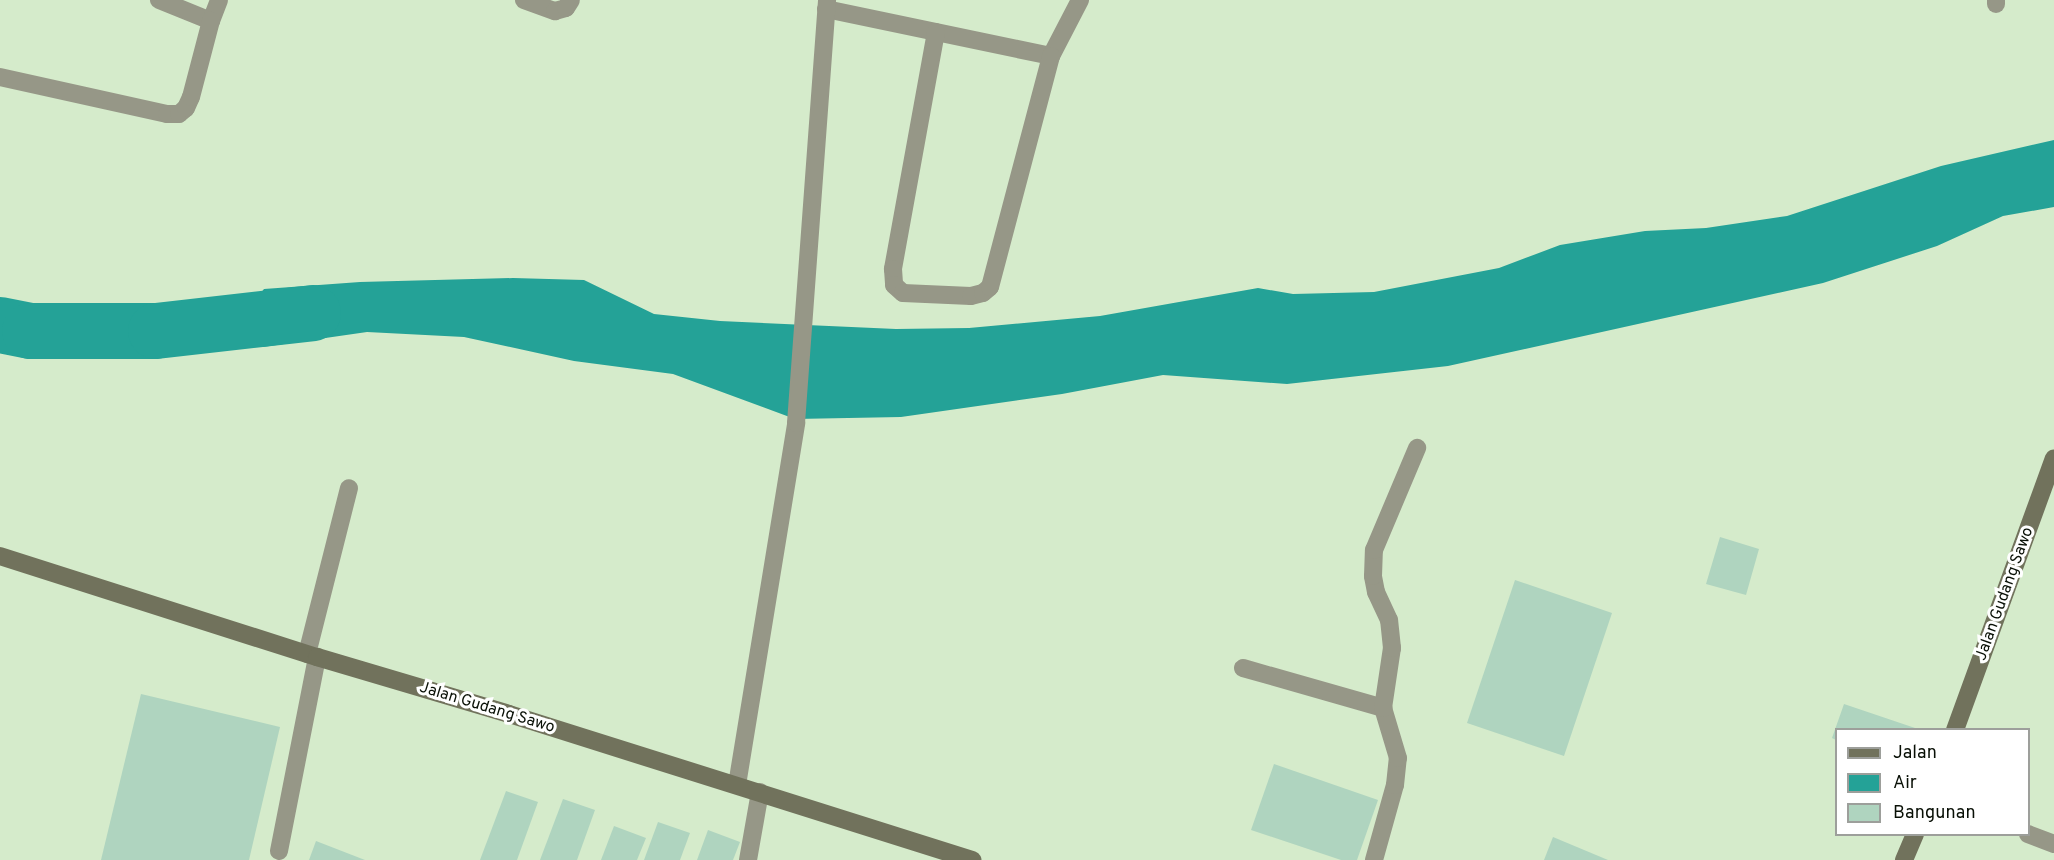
<!DOCTYPE html>
<style>
body{margin:0}
#map{position:relative;width:2054px;height:860px;overflow:hidden;background:#d5ebcb;font-family:Overpass,sans-serif}
div>[style]{position:absolute}
[style*='--x']{left:calc(var(--x)*1px);top:calc(var(--y)*1px);width:calc(var(--w)*1px);rotate:calc(var(--a)*1deg)}
.water>*{inset:0;background:#24a297}
.river>*{height:56px;margin:-28px;padding:0 28px;transform-origin:28px;border-radius:28px;background:#24a297}
.building>*{inset:0;background:#afd4bf}
.street>*{height:18px;margin:-9px;padding:0 9px;transform-origin:9px;border-radius:9px;background:#969787}
.secondary>*{height:18px;margin:-9px;padding:0 9px;transform-origin:9px;border-radius:9px;background:#71725c}
span{translate:-50% -50%;white-space:nowrap;text-align:center;line-height:1.15;-webkit-text-stroke:6px #fff;paint-order:stroke}
.street-label{font-size:16px;color:#091006}
.legend{position:absolute;left:1835px;top:728px;width:195px;height:108px;box-sizing:border-box;background:#fff;border:2px solid #9d9f9b;margin:0;padding:8px 10px;list-style:none;font-size:18px;color:#091006}
.legend li{display:flex;align-items:center;gap:12px;height:30px}
.legend b{width:30px;border:2px solid #9d9f9b}
</style>
<div id="map">
<div class="water">
<i style="clip-path:polygon(2054px 140px,2054px 207px,2003px 216px,1937px 246px,1823px 283px,1448px 366px,1287px 384px,1163px 375px,1062px 394px,901px 417px,795px 419px,673px 374px,574px 361px,464px 337px,367px 332px,263px 347px,237px 322px,264px 289px,360px 282px,513px 278px,584px 280px,654px 314px,720px 321px,896px 329px,969px 328px,1100px 316px,1258px 288px,1293px 294px,1374px 292px,1499px 268px,1560px 245px,1645px 231px,1706px 228px,1787px 216px,1941px 166px)"></i>
</div>
<div class="river">
<i style="--x:0;--y:325;--w:31;--a:11"></i>
<i style="--x:30;--y:331;--w:126;--a:0"></i>
<i style="--x:156;--y:331;--w:158;--a:-6.5"></i>
</div>
<div class="building">
<i style="clip-path:polygon(1720px 537px,1759px 549px,1746px 595px,1706px 584px)"></i>
<i style="clip-path:polygon(1515px 580px,1612px 613px,1564px 756px,1467px 723px)"></i>
<i style="clip-path:polygon(141px 694px,280px 727px,249px 860px,101px 860px)"></i>
<i style="clip-path:polygon(1844px 704px,1918px 729px,1918px 730px,1836px 730px,1836px 740px,1832px 738px)"></i>
<i style="clip-path:polygon(1274px 764px,1378px 800px,1357px 860px,1341px 860px,1251px 830px)"></i>
<i style="clip-path:polygon(506px 791px,538px 802px,517px 860px,480px 860px)"></i>
<i style="clip-path:polygon(563px 799px,595px 810px,577px 860px,540px 860px)"></i>
<i style="clip-path:polygon(658px 822px,690px 833px,680px 860px,644px 860px)"></i>
<i style="clip-path:polygon(614px 826px,646px 838px,637px 860px,601px 860px)"></i>
<i style="clip-path:polygon(708px 830px,740px 842px,733px 860px,697px 860px)"></i>
<i style="clip-path:polygon(1553px 837px,1608px 860px,1544px 860px)"></i>
<i style="clip-path:polygon(316px 841px,365px 860px,309px 860px)"></i>
</div>
<div class="street">
<i style="--x:159;--y:0;--w:56;--a:22"></i>
<i style="--x:211;--y:21;--w:22;--a:-69"></i>
<i style="--x:524;--y:0;--w:33;--a:20"></i>
<i style="--x:555;--y:11;--w:11;--a:-15"></i>
<i style="--x:566;--y:8;--w:9;--a:-58"></i>
<i style="--x:1996;--y:4;--w:4;--a:-90"></i>
<i style="--x:826;--y:9;--w:230;--a:11.8"></i>
<i style="--x:1051;--y:56;--w:63;--a:-62.6"></i>
<i style="--x:936;--y:32;--w:241;--a:100.3"></i>
<i style="--x:893;--y:269;--w:16;--a:86"></i>
<i style="--x:894;--y:285;--w:12;--a:42"></i>
<i style="--x:903;--y:293;--w:68;--a:2.5"></i>
<i style="--x:971;--y:296;--w:12;--a:-14"></i>
<i style="--x:983;--y:293;--w:9;--a:-41"></i>
<i style="--x:990;--y:287;--w:239;--a:-75.2"></i>
<i style="--x:0;--y:77;--w:171;--a:12.5"></i>
<i style="--x:167;--y:114;--w:12;--a:0"></i>
<i style="--x:179;--y:114;--w:9;--a:-41"></i>
<i style="--x:186;--y:108;--w:12;--a:-66"></i>
<i style="--x:191;--y:97;--w:79;--a:-75.3"></i>
<i style="--x:307;--y:654;--w:171;--a:-75.8"></i>
<i style="--x:1243;--y:668;--w:146;--a:15.9"></i>
<i style="--x:737;--y:785;--w:367;--a:-80.7"></i>
<i style="--x:796;--y:423;--w:424;--a:-85.8"></i>
<i style="--x:2028;--y:834;--w:28;--a:21"></i>
<i style="--x:279;--y:851;--w:198;--a:-78.9"></i>
<i style="--x:748;--y:860;--w:69;--a:-80"></i>
<i style="--x:1374;--y:860;--w:78;--a:-74.4"></i>
<i style="--x:1395;--y:785;--w:27;--a:-84"></i>
<i style="--x:1398;--y:758;--w:52;--a:-106.7"></i>
<i style="--x:1383;--y:708;--w:61;--a:-81.5"></i>
<i style="--x:1392;--y:648;--w:28;--a:-96"></i>
<i style="--x:1389;--y:620;--w:31;--a:-115"></i>
<i style="--x:1376;--y:592;--w:16;--a:-101"></i>
<i style="--x:1373;--y:576;--w:26;--a:-88"></i>
<i style="--x:1374;--y:550;--w:111;--a:-67.1"></i>
</div>
<div class="secondary">
<i style="--x:0;--y:556;--w:333;--a:17.7"></i>
<i style="--x:317;--y:657;--w:200;--a:16.5"></i>
<i style="--x:509;--y:714;--w:486;--a:17.5"></i>
<i style="--x:1955;--y:730;--w:289;--a:-70"></i>
<i style="--x:1904;--y:860;--w:28;--a:-67"></i>
</div>
<div class="street-label">
<span style="left:2005px;top:594px;rotate:-70deg">Jalan Gudang Sawo</span>
<span style="left:487px;top:708px;rotate:17deg">Jalan Gudang Sawo</span>
</div>
<ul class="legend">
<li><b style="height:8px;background:#71725c"></b>Jalan</li>
<li><b style="height:16px;background:#24a297"></b>Air</li>
<li><b style="height:16px;background:#afd4bf"></b>Bangunan</li>
</ul>
</div>
